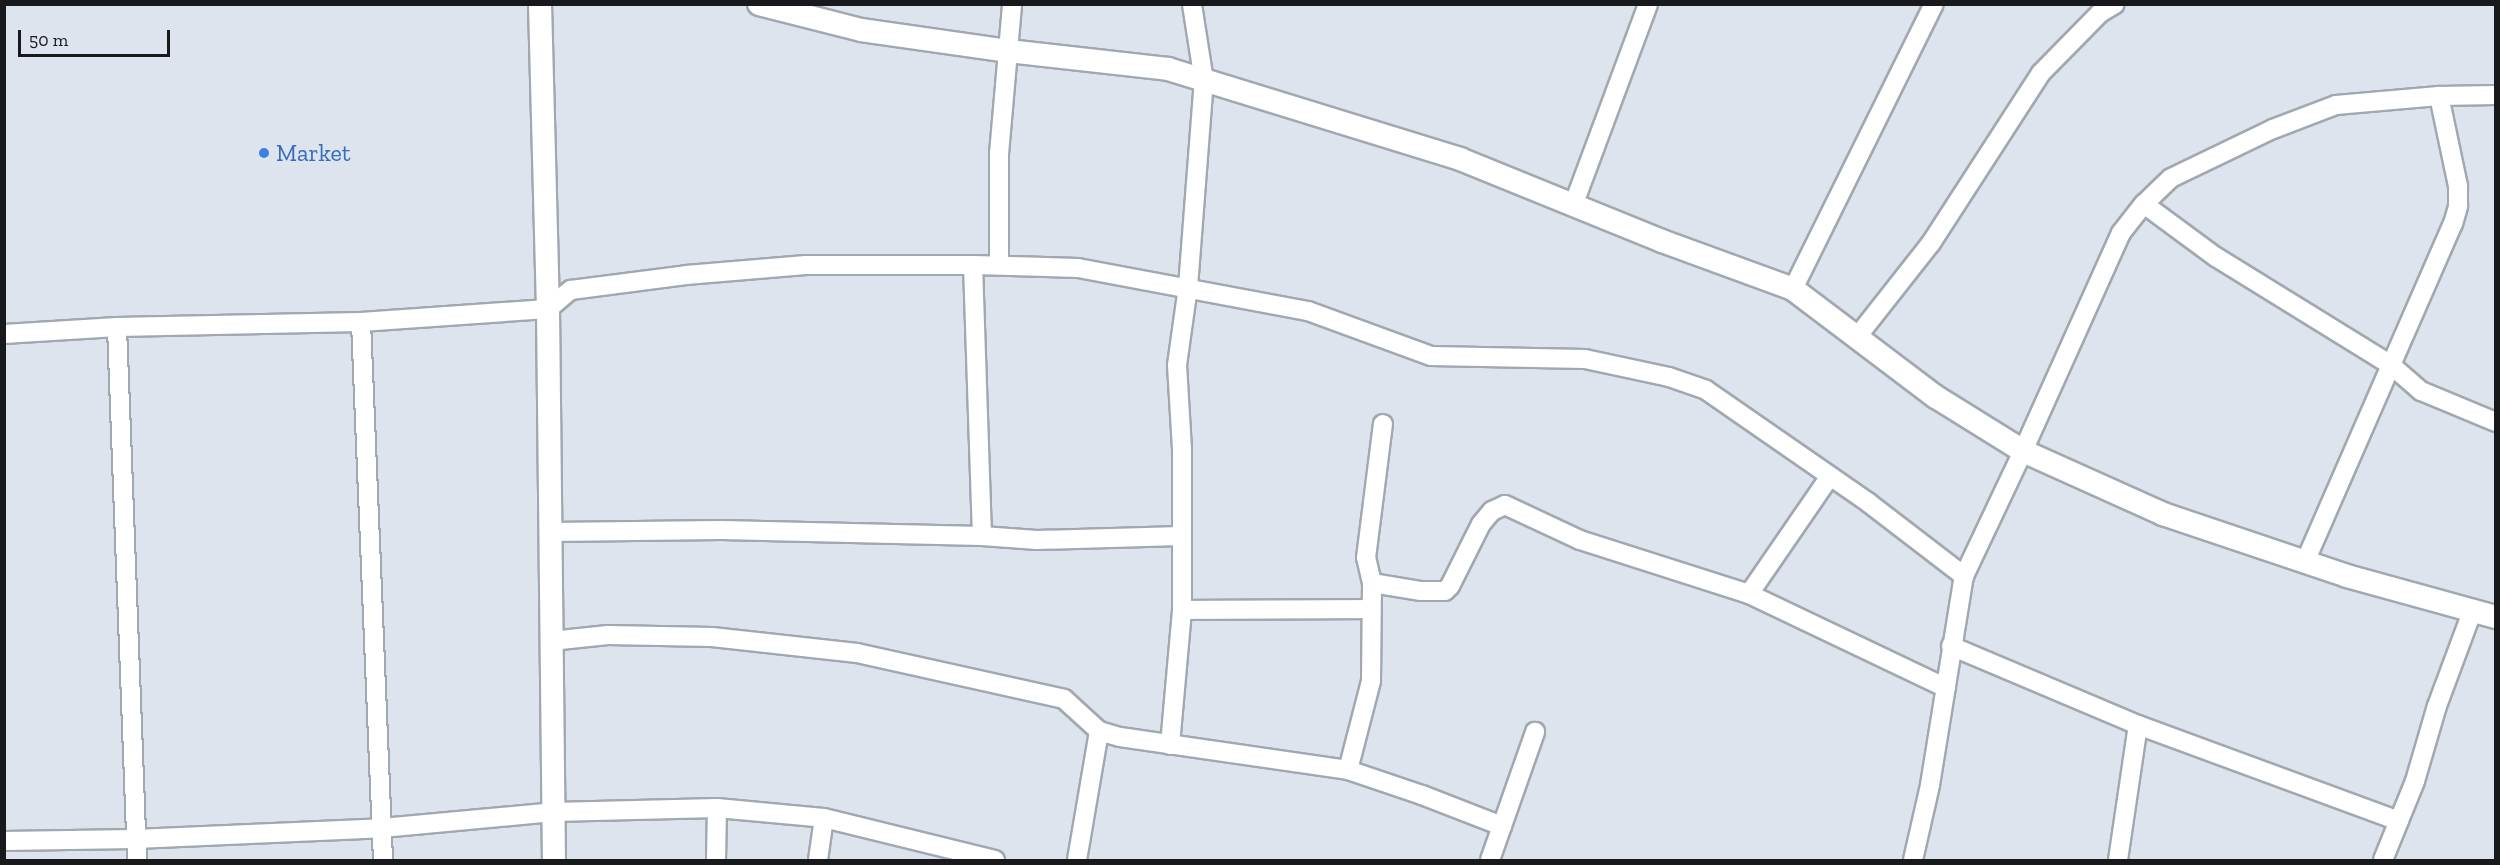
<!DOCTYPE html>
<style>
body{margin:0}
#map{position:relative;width:2500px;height:865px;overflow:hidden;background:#dde4ed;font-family:"Zilla Slab",serif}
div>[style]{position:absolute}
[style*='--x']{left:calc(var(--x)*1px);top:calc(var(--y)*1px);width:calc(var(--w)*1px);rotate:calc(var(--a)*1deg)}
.roads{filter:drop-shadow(2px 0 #a1a8b0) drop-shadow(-2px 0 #a1a8b0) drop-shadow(0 2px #a1a8b0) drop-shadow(0 -2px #a1a8b0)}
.minor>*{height:18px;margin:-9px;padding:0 9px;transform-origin:9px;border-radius:9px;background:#fff}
.tertiary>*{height:22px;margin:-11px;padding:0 11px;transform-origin:11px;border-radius:11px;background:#fff}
.dots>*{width:16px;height:16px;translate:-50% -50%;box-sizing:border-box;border:3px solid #dde4ed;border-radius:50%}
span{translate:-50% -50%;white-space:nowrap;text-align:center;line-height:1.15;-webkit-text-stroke:4.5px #dde4ed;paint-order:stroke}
.shop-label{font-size:24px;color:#366cbe}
.left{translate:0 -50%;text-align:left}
.frame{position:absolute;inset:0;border:6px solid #17191c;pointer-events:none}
.scale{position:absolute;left:18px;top:30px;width:152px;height:27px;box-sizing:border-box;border:3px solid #17191c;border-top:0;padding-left:8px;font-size:18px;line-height:21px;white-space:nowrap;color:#17191c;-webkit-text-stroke:4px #dde4ed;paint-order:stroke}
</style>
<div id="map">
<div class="roads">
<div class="minor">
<i style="--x:2144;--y:204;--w:89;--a:36.4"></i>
<i style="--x:2216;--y:257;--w:206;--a:31.7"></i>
<i style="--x:2391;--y:365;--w:40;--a:41"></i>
<i style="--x:2421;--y:391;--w:81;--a:22.5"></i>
<i style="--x:1573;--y:206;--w:215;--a:-69.6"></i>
<i style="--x:973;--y:265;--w:271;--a:88.1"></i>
<i style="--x:999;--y:265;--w:111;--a:-90"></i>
<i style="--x:999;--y:154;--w:151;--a:-85"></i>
<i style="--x:1793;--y:289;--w:318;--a:-63.7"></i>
<i style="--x:361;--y:322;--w:538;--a:87.66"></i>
<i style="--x:117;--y:327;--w:533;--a:87.85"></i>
<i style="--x:4;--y:334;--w:113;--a:-3.5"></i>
<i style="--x:117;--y:327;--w:244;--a:-1.2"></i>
<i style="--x:361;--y:322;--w:187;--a:-4"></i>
<i style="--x:548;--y:309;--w:30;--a:-40"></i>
<i style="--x:571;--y:290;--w:116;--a:-7.4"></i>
<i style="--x:686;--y:275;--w:120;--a:-4.8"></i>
<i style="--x:806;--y:265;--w:167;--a:0"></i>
<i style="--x:973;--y:265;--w:105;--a:1.6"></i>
<i style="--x:1078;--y:268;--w:234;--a:10.6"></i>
<i style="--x:1308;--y:311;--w:131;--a:20.1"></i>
<i style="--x:1431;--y:356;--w:154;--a:1.1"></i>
<i style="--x:1585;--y:359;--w:86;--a:12.1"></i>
<i style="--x:1669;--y:377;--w:39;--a:19"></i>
<i style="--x:1706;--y:390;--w:198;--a:34.7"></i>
<i style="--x:1869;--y:503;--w:120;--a:37.5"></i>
<i style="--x:1857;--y:337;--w:120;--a:-51.8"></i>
<i style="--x:1931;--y:243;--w:202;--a:-57.1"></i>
<i style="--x:2041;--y:73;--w:84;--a:-45.5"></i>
<i style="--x:2100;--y:13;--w:17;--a:-31"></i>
<i style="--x:550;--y:532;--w:171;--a:-0.7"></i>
<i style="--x:721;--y:530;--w:261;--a:1.3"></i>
<i style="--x:982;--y:536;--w:55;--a:4.2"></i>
<i style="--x:1037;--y:540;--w:144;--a:-1.6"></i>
<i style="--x:2305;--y:562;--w:369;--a:-66.4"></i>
<i style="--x:2453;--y:224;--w:19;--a:-74"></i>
<i style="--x:2458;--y:206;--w:20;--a:-90"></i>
<i style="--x:2458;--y:186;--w:92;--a:-101.9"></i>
<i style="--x:1372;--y:583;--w:50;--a:9.3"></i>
<i style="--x:1421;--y:591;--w:24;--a:0"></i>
<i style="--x:1445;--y:591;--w:7;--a:-45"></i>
<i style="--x:1450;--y:586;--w:69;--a:-63.4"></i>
<i style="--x:1481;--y:524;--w:17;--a:-50"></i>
<i style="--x:1492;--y:511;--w:14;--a:-25"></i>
<i style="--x:1505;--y:505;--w:83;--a:25"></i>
<i style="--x:1580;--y:540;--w:177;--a:17.7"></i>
<i style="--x:1749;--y:594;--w:218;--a:25.5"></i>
<i style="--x:1749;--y:594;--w:143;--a:-55.5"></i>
<i style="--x:1182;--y:610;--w:188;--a:-0.3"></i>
<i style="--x:551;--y:641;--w:57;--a:-6"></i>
<i style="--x:608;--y:635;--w:104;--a:1.1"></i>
<i style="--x:712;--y:637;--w:146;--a:6.3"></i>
<i style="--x:857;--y:653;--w:212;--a:12.5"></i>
<i style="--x:1064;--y:699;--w:47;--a:42.4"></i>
<i style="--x:1099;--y:731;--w:22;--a:16"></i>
<i style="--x:1120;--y:737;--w:230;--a:8.2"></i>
<i style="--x:1348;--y:770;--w:78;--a:18.7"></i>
<i style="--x:1422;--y:795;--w:86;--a:21.2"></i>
<i style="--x:1951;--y:646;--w:203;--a:22.9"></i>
<i style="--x:2138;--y:725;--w:278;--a:20.2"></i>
<i style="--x:1170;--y:745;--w:136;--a:-84.9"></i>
<i style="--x:1182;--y:610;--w:161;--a:-90"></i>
<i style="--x:1182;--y:449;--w:84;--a:-93.4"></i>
<i style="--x:1177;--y:365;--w:79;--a:-82"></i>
<i style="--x:1188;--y:287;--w:207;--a:-85.6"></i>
<i style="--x:1204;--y:81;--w:78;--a:-98.9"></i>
<i style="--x:1348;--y:770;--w:92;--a:-75.5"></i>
<i style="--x:1371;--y:681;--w:98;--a:-89.4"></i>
<i style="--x:1372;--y:583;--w:26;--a:-103"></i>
<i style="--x:1366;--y:558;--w:135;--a:-82.8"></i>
<i style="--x:4;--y:841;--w:131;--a:-0.9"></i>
<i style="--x:135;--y:839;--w:247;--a:-2.5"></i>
<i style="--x:382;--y:828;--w:172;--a:-5.3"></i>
<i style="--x:553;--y:812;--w:164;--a:-1.4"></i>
<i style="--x:717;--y:808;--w:107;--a:5.3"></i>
<i style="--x:824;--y:818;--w:176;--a:13.8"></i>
<i style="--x:716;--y:860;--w:52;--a:-88.9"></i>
<i style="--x:818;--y:860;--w:42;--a:-81.9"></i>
<i style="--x:1077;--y:860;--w:131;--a:-80.3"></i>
<i style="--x:1490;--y:860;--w:136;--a:-70.6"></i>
<i style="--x:1913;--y:860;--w:77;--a:-77.2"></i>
<i style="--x:1930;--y:785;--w:212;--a:-80.8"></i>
<i style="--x:1964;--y:576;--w:138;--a:-64.7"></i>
<i style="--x:2023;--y:451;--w:239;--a:-65.8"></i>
<i style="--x:2121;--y:233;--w:37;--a:-52"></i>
<i style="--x:2144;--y:204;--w:37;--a:-44"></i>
<i style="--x:2171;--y:178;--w:113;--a:-25.7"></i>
<i style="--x:2273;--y:129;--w:67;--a:-20.9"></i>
<i style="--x:2336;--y:105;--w:103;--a:-5"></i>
<i style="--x:2439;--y:96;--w:57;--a:-1"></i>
<i style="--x:2118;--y:860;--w:136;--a:-81.6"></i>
<i style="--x:2383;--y:860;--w:85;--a:-67.9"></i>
<i style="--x:2415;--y:781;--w:78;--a:-73.7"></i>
<i style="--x:2437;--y:706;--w:103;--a:-69.6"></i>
</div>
<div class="tertiary">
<i style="--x:540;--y:4;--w:305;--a:88.5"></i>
<i style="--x:548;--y:309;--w:551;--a:89.38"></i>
<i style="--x:759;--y:4;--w:105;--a:14.3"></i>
<i style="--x:861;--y:30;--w:148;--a:8.1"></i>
<i style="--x:1008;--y:51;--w:161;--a:6.4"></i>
<i style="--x:1168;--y:69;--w:306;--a:17.1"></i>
<i style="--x:1460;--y:159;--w:218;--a:22.1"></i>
<i style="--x:1662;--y:241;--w:140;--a:20.1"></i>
<i style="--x:1793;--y:289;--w:179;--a:37.1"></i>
<i style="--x:1936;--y:397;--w:102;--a:31.8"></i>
<i style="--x:2023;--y:451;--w:154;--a:24.2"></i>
<i style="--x:2163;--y:514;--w:194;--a:18.6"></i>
<i style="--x:2347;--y:576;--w:155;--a:15.4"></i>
</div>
</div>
<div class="dots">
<i style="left:264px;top:153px;background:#3f7fe0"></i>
</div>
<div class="shop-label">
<span class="left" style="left:276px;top:153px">Market</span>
</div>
<div class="frame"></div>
<div class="scale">50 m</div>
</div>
